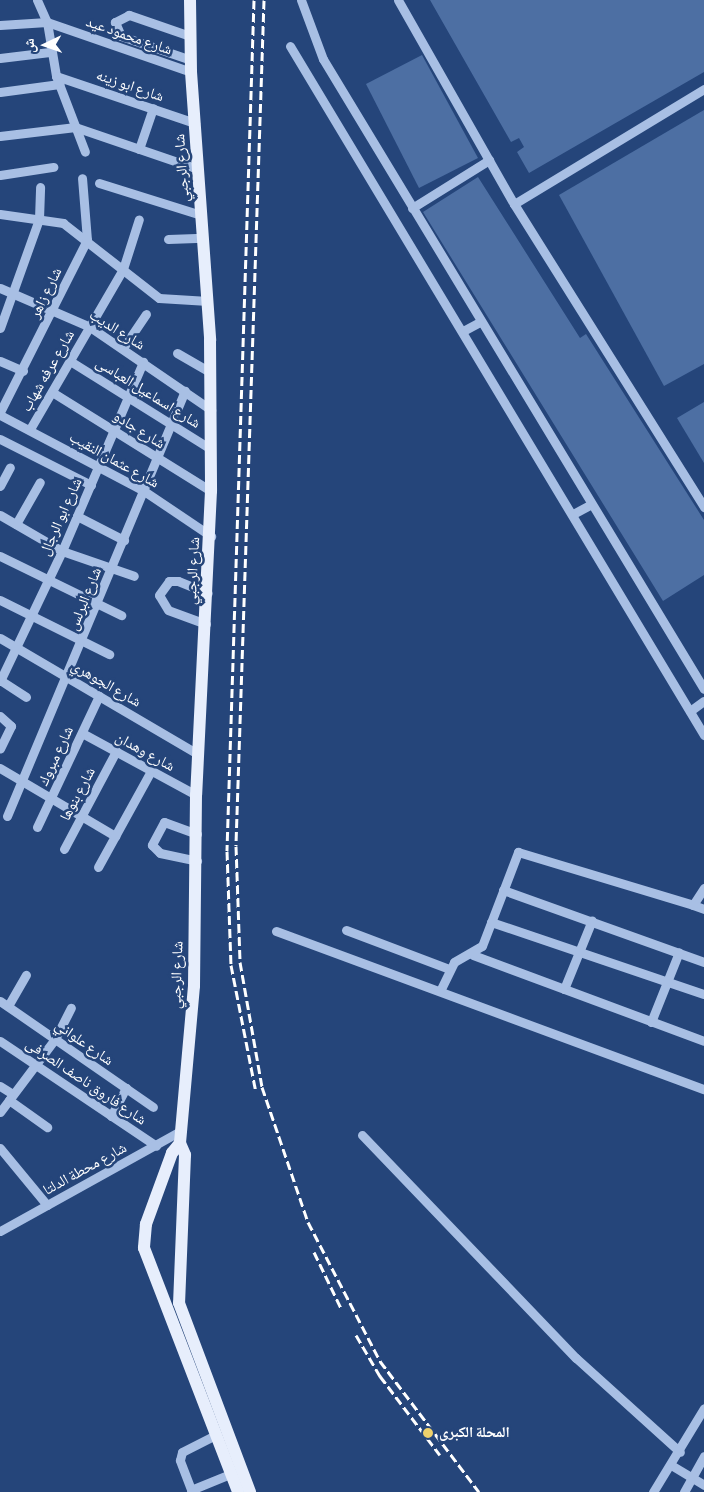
<!DOCTYPE html>
<meta charset="utf-8">
<style>
body{margin:0}
#map{position:relative;width:704px;height:1492px;overflow:hidden;background:#25457a;font-family:"Alegreya Sans","Noto Naskh Arabic",sans-serif}
div>[style]{position:absolute}
[style*='--x']{left:calc(var(--x)*1px);top:calc(var(--y)*1px);width:calc(var(--w)*1px);rotate:calc(var(--a)*1deg)}
.building>*{inset:0;background:#4d6fa3}
.minor>*{height:9px;margin:-4.5px;padding:0 4.5px;transform-origin:4.5px;border-radius:4.5px;background:#a8bfe4}
.major>*{height:12px;margin:-6px;padding:0 6px;transform-origin:6px;border-radius:6px;background:#e7eefc}
.rail>*{height:3px;margin-top:-1.5px;transform-origin:0;background:repeating-linear-gradient(90deg,#fff 0 9px,transparent 0 13px)}
.dots>*{width:14px;height:14px;translate:-50% -50%;box-sizing:border-box;border:2px solid #25457a;border-radius:50%}
span{translate:-50% -50%;white-space:nowrap;text-align:center;line-height:1.15;-webkit-text-stroke:5px #25457a;paint-order:stroke}
.street-label{font-size:15px;color:#fff}
.poi-label{font-size:15px;color:#fff;font-weight:700}
.left{translate:0 -50%;text-align:left}
.north{position:absolute;left:20px;top:20px;width:50px;height:50px;-webkit-text-stroke:4px #25457a;paint-order:stroke;rotate:267deg;font-size:14px;font-weight:700;line-height:20px;text-align:center;color:#fff}
.north::after{content:'';display:block;margin:auto;width:18px;height:22px;background:#fff;clip-path:polygon(50% 0,100% 100%,50% 72%,0 100%)}
</style>
<div id="map">
<div class="building">
<i style="clip-path:polygon(430px 0,704px 0,704px 72px,529px 173px,517px 152px,524px 147px,519px 138px,511px 142px)"></i>
<i style="clip-path:polygon(422px 55px,478px 158px,419px 188px,366px 84px)"></i>
<i style="clip-path:polygon(704px 110px,704px 364px,664px 386px,559px 195px)"></i>
<i style="clip-path:polygon(478px 177px,580px 338px,586px 334px,704px 520px,704px 575px,663px 601px,423px 212px)"></i>
<i style="clip-path:polygon(704px 402px,704px 463px,677px 418px)"></i>
</div>
<div class="minor">
<i style="--x:37;--y:0;--w:24;--a:66"></i>
<i style="--x:47;--y:22;--w:55;--a:80.5"></i>
<i style="--x:56;--y:76;--w:81;--a:69.1"></i>
<i style="--x:301;--y:0;--w:63;--a:69.6"></i>
<i style="--x:323;--y:59;--w:736;--a:58.84"></i>
<i style="--x:398;--y:0;--w:235;--a:60.4"></i>
<i style="--x:514;--y:204;--w:358;--a:57.9"></i>
<i style="--x:0;--y:25;--w:47;--a:-3.7"></i>
<i style="--x:47;--y:22;--w:152;--a:19.1"></i>
<i style="--x:190;--y:36;--w:65;--a:-161"></i>
<i style="--x:129;--y:15;--w:16;--a:153"></i>
<i style="--x:115;--y:22;--w:15;--a:67"></i>
<i style="--x:121;--y:36;--w:74;--a:18.9"></i>
<i style="--x:290;--y:46;--w:804;--a:59"></i>
<i style="--x:0;--y:58;--w:50;--a:-6.8"></i>
<i style="--x:56;--y:76;--w:147;--a:18.7"></i>
<i style="--x:0;--y:92;--w:60;--a:-7.7"></i>
<i style="--x:0;--y:136;--w:76;--a:-6.8"></i>
<i style="--x:75;--y:127;--w:130;--a:18.9"></i>
<i style="--x:139;--y:149;--w:43;--a:-71.1"></i>
<i style="--x:0;--y:175;--w:54;--a:-8.6"></i>
<i style="--x:99;--y:183;--w:107;--a:17.4"></i>
<i style="--x:514;--y:204;--w:222;--a:-31.2"></i>
<i style="--x:412;--y:208;--w:91;--a:-31.9"></i>
<i style="--x:0;--y:214;--w:64;--a:8.1"></i>
<i style="--x:63;--y:223;--w:122;--a:38"></i>
<i style="--x:159;--y:298;--w:49;--a:3.5"></i>
<i style="--x:168;--y:239;--w:35;--a:-2"></i>
<i style="--x:0;--y:288;--w:98;--a:23.4"></i>
<i style="--x:90;--y:327;--w:147;--a:34.4"></i>
<i style="--x:0;--y:328;--w:116;--a:-70.3"></i>
<i style="--x:39;--y:219;--w:32;--a:-88"></i>
<i style="--x:463;--y:331;--w:19;--a:-28"></i>
<i style="--x:123;--y:348;--w:41;--a:-55.9"></i>
<i style="--x:177;--y:353;--w:38;--a:30"></i>
<i style="--x:0;--y:361;--w:25;--a:23"></i>
<i style="--x:70;--y:361;--w:166;--a:32"></i>
<i style="--x:52;--y:392;--w:187;--a:31.9"></i>
<i style="--x:0;--y:412;--w:193;--a:-63.2"></i>
<i style="--x:87;--y:240;--w:62;--a:-94.6"></i>
<i style="--x:0;--y:415;--w:163;--a:27.8"></i>
<i style="--x:144;--y:491;--w:81;--a:33.9"></i>
<i style="--x:30;--y:429;--w:185;--a:-59.8"></i>
<i style="--x:123;--y:269;--w:52;--a:-72.3"></i>
<i style="--x:0;--y:439;--w:102;--a:26.8"></i>
<i style="--x:0;--y:486;--w:21;--a:-62"></i>
<i style="--x:573;--y:514;--w:19;--a:-28"></i>
<i style="--x:0;--y:515;--w:72;--a:30.1"></i>
<i style="--x:62;--y:551;--w:76;--a:19.1"></i>
<i style="--x:77;--y:516;--w:53;--a:27.1"></i>
<i style="--x:16;--y:524;--w:48;--a:-60.3"></i>
<i style="--x:0;--y:556;--w:135;--a:26"></i>
<i style="--x:0;--y:600;--w:122;--a:26.4"></i>
<i style="--x:206;--y:624;--w:40;--a:-159.8"></i>
<i style="--x:168;--y:610;--w:17;--a:-121"></i>
<i style="--x:159;--y:595;--w:17;--a:-54"></i>
<i style="--x:169;--y:581;--w:9;--a:0"></i>
<i style="--x:178;--y:581;--w:32;--a:22"></i>
<i style="--x:0;--y:638;--w:229;--a:30.4"></i>
<i style="--x:0;--y:680;--w:31;--a:33"></i>
<i style="--x:0;--y:681;--w:144;--a:-64.5"></i>
<i style="--x:62;--y:551;--w:206;--a:-66.8"></i>
<i style="--x:690;--y:711;--w:17;--a:-36"></i>
<i style="--x:0;--y:716;--w:15;--a:42"></i>
<i style="--x:11;--y:726;--w:25;--a:116"></i>
<i style="--x:82;--y:733;--w:130;--a:28.5"></i>
<i style="--x:0;--y:768;--w:134;--a:30.6"></i>
<i style="--x:7;--y:816;--w:461;--a:-67.3"></i>
<i style="--x:37;--y:827;--w:145;--a:-64.7"></i>
<i style="--x:197;--y:834;--w:35;--a:-160"></i>
<i style="--x:164;--y:822;--w:26;--a:118"></i>
<i style="--x:152;--y:845;--w:11;--a:45"></i>
<i style="--x:160;--y:853;--w:38;--a:12"></i>
<i style="--x:64;--y:849;--w:111;--a:-62"></i>
<i style="--x:98;--y:867;--w:110;--a:-61.1"></i>
<i style="--x:704;--y:888;--w:20;--a:123"></i>
<i style="--x:693;--y:905;--w:12;--a:20"></i>
<i style="--x:503;--y:890;--w:214;--a:19.7"></i>
<i style="--x:491;--y:922;--w:225;--a:18.7"></i>
<i style="--x:346;--y:930;--w:110;--a:20.7"></i>
<i style="--x:276;--y:931;--w:456;--a:20.3"></i>
<i style="--x:473;--y:955;--w:246;--a:20.4"></i>
<i style="--x:564;--y:989;--w:74;--a:-67.9"></i>
<i style="--x:440;--y:991;--w:32;--a:-64"></i>
<i style="--x:454;--y:962;--w:32;--a:-30"></i>
<i style="--x:482;--y:946;--w:101;--a:-69"></i>
<i style="--x:518;--y:852;--w:183;--a:16.8"></i>
<i style="--x:0;--y:1001;--w:186;--a:34.7"></i>
<i style="--x:8;--y:1006;--w:36;--a:-60"></i>
<i style="--x:651;--y:1022;--w:75;--a:-68.2"></i>
<i style="--x:0;--y:1041;--w:188;--a:33.9"></i>
<i style="--x:0;--y:1086;--w:15;--a:32"></i>
<i style="--x:9;--y:1100;--w:47;--a:35.4"></i>
<i style="--x:0;--y:1112;--w:91;--a:-53"></i>
<i style="--x:55;--y:1039;--w:35;--a:-63"></i>
<i style="--x:111;--y:1116;--w:32;--a:-62"></i>
<i style="--x:362;--y:1135;--w:309;--a:46.2"></i>
<i style="--x:576;--y:1358;--w:140;--a:42.1"></i>
<i style="--x:0;--y:1148;--w:74;--a:50.5"></i>
<i style="--x:0;--y:1231;--w:208;--a:-29"></i>
<i style="--x:671;--y:1465;--w:39;--a:31"></i>
<i style="--x:191;--y:1490;--w:42;--a:-22.3"></i>
<i style="--x:192;--y:1492;--w:34;--a:-111"></i>
<i style="--x:180;--y:1460;--w:8;--a:-76"></i>
<i style="--x:182;--y:1452;--w:37;--a:-27"></i>
<i style="--x:653;--y:1492;--w:98;--a:-58.7"></i>
<i style="--x:684;--y:1492;--w:41;--a:-60.9"></i>
</div>
<div class="major">
<i style="--x:190;--y:0;--w:72;--a:89.2"></i>
<i style="--x:191;--y:72;--w:269;--a:85.9"></i>
<i style="--x:210;--y:340;--w:151;--a:89.6"></i>
<i style="--x:211;--y:491;--w:304;--a:92.8"></i>
<i style="--x:196;--y:795;--w:191;--a:90.6"></i>
<i style="--x:194;--y:986;--w:158;--a:95.1"></i>
<i style="--x:180;--y:1143;--w:13;--a:67"></i>
<i style="--x:185;--y:1155;--w:148;--a:92.3"></i>
<i style="--x:179;--y:1303;--w:202;--a:69.4"></i>
<i style="--x:180;--y:1143;--w:13;--a:129"></i>
<i style="--x:172;--y:1153;--w:76;--a:110.1"></i>
<i style="--x:146;--y:1224;--w:24;--a:95"></i>
<i style="--x:144;--y:1248;--w:261;--a:68.9"></i>
</div>
<div class="rail">
<i style="--x:254;--y:0;--w:851;--a:91.82"></i>
<i style="--x:227;--y:851;--w:114;--a:88"></i>
<i style="--x:231;--y:965;--w:129;--a:78.9"></i>
<i style="--x:264;--y:0;--w:846;--a:91.9"></i>
<i style="--x:236;--y:846;--w:116;--a:88"></i>
<i style="--x:240;--y:962;--w:127;--a:80"></i>
<i style="--x:262;--y:1087;--w:143;--a:71.2"></i>
<i style="--x:308;--y:1222;--w:157;--a:62.6"></i>
<i style="--x:380;--y:1361;--w:164;--a:52.9"></i>
<i style="--x:314;--y:1252;--w:62;--a:64.3"></i>
<i style="--x:356;--y:1335;--w:48;--a:59.7"></i>
<i style="--x:380;--y:1376;--w:99;--a:52.8"></i>
</div>
<div class="dots">
<i style="left:428px;top:1433px;background:#edd06c"></i>
</div>
<div class="street-label">
<span style="left:129px;top:36px;rotate:19deg">شارع محمود عيد</span>
<span style="left:130px;top:86px;rotate:19deg">شارع ابو زينه</span>
<span style="left:182px;top:168px;rotate:-94deg">شارع الرجبي</span>
<span style="left:46px;top:293px;rotate:-64deg">شارع زاهر</span>
<span style="left:117px;top:330px;rotate:32deg">شارع الديب</span>
<span style="left:48px;top:371px;rotate:-60deg">شارع عرفه شهاب</span>
<span style="left:148px;top:393px;rotate:32deg">شارع اسماعيل العباسى</span>
<span style="left:139px;top:430px;rotate:32deg">شارع جادو</span>
<span style="left:114px;top:460px;rotate:29deg">شارع عثمان النقيب</span>
<span style="left:61px;top:517px;rotate:-66deg">شارع ابو الرجال</span>
<span style="left:193px;top:571px;rotate:-87deg">شارع الرجبي</span>
<span style="left:85px;top:599px;rotate:-68deg">شارع البرلس</span>
<span style="left:106px;top:684px;rotate:30deg">شارع الجوهري</span>
<span style="left:145px;top:752px;rotate:29deg">شارع وهدان</span>
<span style="left:56px;top:756px;rotate:-65deg">شارع مبروك</span>
<span style="left:78px;top:794px;rotate:-62deg">شارع بنوها</span>
<span style="left:177px;top:975px;rotate:-88deg">شارع الرجبي</span>
<span style="left:84px;top:1043px;rotate:35deg">شارع علواني</span>
<span style="left:86px;top:1082px;rotate:34deg">شارع فاروق ناصف الصرفى</span>
<span style="left:85px;top:1169px;rotate:-29deg">شارع محطة الدلتا</span>
</div>
<div class="poi-label">
<span class="left" style="left:439px;top:1433px">المحلة الكبرى</span>
</div>
<div class="north">ش</div>
</div>
